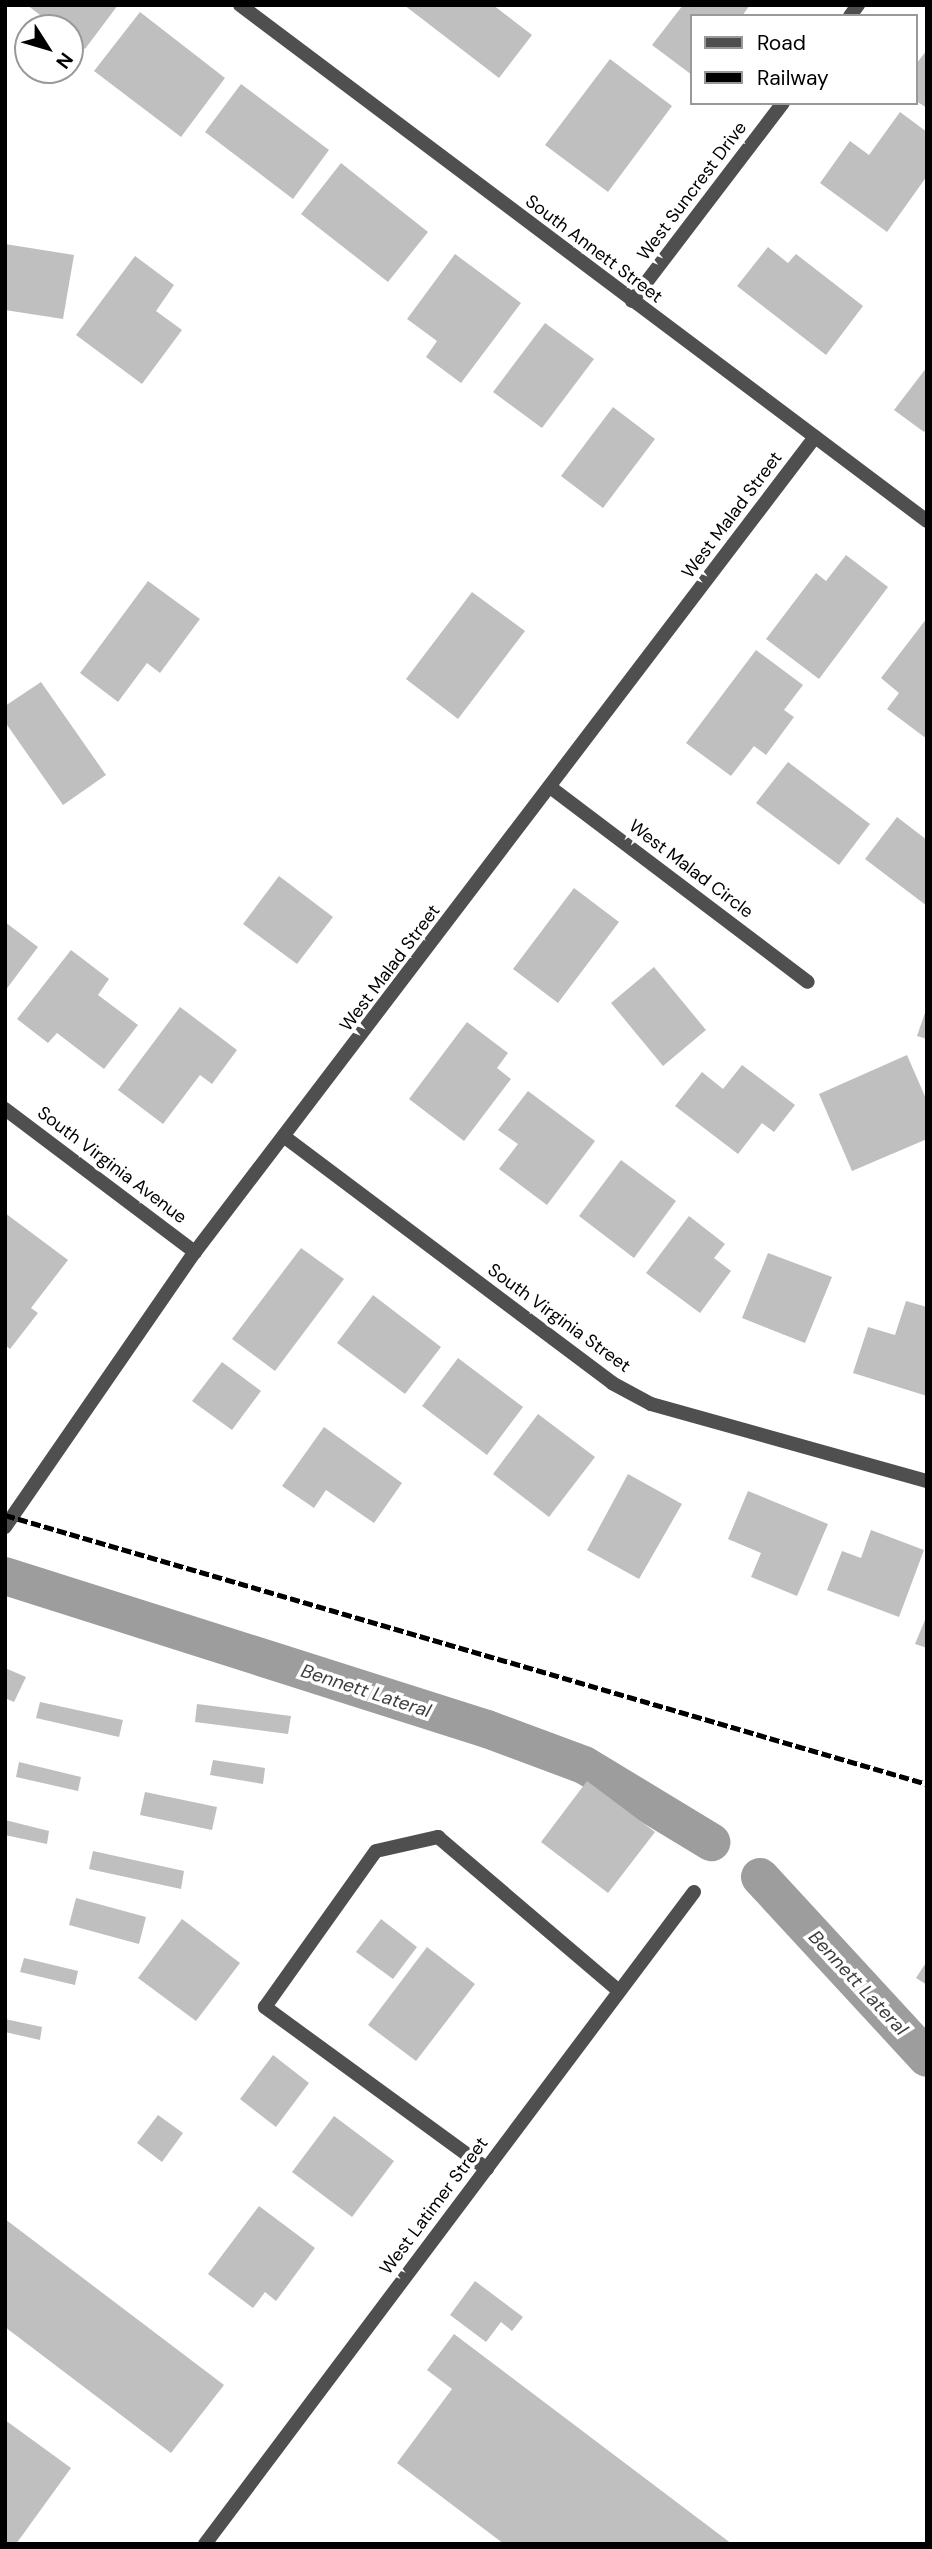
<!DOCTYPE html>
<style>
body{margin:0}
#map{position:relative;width:932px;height:2549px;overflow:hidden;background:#fff;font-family:"DM Sans",sans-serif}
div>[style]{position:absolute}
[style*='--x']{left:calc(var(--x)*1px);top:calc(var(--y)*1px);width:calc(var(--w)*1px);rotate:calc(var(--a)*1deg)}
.canal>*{height:38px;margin:-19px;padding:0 19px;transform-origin:19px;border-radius:19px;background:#9d9d9d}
.building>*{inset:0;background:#bfbfbf}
.service>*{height:14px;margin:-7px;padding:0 7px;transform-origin:7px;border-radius:7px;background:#4f4f4f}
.minor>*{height:14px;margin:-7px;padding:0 7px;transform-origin:7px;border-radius:7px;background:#4f4f4f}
.tertiary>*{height:14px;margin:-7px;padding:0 7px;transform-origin:7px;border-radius:7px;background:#4f4f4f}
.rail>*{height:5px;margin-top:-2.5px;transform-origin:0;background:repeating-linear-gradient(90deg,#000 0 10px,transparent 0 13.5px)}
span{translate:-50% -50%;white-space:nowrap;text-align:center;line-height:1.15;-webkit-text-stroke:7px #fff;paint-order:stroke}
.street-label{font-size:18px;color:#000}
.water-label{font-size:19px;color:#3e3e3e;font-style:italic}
.frame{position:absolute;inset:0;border:7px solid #000;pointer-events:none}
.legend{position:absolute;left:690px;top:14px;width:228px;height:91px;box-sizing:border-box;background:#fff;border:2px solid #999;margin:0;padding:9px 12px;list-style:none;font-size:21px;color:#000}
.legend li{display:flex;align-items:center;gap:14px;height:35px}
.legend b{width:35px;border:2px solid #999}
.north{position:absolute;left:14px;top:14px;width:70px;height:70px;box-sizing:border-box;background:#fff;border:2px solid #999;border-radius:50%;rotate:127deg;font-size:19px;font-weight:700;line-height:28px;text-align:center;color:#000}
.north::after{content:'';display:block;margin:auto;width:24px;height:32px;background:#000;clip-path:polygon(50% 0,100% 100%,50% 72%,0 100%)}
</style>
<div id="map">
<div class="canal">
<i style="--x:5;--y:1576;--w:506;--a:17.61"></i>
<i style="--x:487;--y:1729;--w:103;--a:20.4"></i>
<i style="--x:584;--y:1765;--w:149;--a:31.2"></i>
<i style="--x:760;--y:1877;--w:246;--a:47.3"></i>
</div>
<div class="building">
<i style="clip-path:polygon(27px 5px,118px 5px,85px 49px,70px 38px,70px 28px,57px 28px)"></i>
<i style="clip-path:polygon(404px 5px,493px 5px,532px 35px,499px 78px)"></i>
<i style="clip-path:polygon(683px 5px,750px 5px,742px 16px,692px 16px,692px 75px,652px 45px)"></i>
<i style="clip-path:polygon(140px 12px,225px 78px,181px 137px,94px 71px)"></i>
<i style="clip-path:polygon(927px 50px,927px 108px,916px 101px,916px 64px)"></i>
<i style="clip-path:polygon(610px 59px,672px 106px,608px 192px,545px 145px)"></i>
<i style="clip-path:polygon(241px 84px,329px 150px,293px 199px,205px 132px)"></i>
<i style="clip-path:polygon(900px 112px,927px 132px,927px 176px,887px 232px,820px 183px,850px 141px,869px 155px)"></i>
<i style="clip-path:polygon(341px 163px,428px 232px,388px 282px,301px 214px)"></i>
<i style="clip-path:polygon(5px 244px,74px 255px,63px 319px,5px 310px)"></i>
<i style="clip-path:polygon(768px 247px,788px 263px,796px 254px,863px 306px,826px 355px,737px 286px)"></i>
<i style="clip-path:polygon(455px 254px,521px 303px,461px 383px,426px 357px,437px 341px,407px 319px)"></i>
<i style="clip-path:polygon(135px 256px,174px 285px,156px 311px,182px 330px,142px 384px,76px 335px)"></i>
<i style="clip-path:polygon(545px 323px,594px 359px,542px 428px,493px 392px)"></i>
<i style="clip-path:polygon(927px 367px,927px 428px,924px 432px,894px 410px)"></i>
<i style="clip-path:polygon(613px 407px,655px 439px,603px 508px,561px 476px)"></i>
<i style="clip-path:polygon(846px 555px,888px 587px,819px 679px,766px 639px,816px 573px,826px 581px)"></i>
<i style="clip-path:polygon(148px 581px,200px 619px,160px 673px,147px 663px,118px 702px,80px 673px)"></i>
<i style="clip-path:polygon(472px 592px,525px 631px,458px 719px,406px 679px)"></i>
<i style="clip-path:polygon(927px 618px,927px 739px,887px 709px,899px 693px,881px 678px)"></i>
<i style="clip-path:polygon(756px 650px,803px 685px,784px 710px,794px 717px,766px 755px,754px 746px,731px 776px,686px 743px)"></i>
<i style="clip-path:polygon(41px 682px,106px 775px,63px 805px,5px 722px,5px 706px)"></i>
<i style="clip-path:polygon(788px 762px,870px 824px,839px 865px,756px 803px)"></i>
<i style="clip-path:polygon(897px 817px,927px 840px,927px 906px,865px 859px)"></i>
<i style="clip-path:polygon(279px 876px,333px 917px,297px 964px,243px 924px)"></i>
<i style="clip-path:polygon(574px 888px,619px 922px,558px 1003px,513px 969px)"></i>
<i style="clip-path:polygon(5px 922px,38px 947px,5px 991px)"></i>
<i style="clip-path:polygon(71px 950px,109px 979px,98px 995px,138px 1025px,104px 1069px,57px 1033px,48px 1043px,17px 1019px)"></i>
<i style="clip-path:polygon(654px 967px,706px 1030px,663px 1066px,611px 1003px)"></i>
<i style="clip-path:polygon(180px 1007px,237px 1050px,212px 1084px,200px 1075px,163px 1124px,118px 1090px)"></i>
<i style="clip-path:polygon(927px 1007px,927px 1039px,917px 1036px)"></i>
<i style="clip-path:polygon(467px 1022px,508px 1053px,497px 1068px,511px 1079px,464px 1141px,409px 1099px)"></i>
<i style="clip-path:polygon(907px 1055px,927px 1101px,927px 1139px,852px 1171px,819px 1094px)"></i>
<i style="clip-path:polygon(742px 1065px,795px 1105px,774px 1132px,762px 1123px,738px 1154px,675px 1106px,702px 1072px,723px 1089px)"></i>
<i style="clip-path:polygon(528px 1091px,595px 1141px,547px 1205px,499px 1169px,518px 1144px,498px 1130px)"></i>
<i style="clip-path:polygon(621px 1160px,676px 1201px,634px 1258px,579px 1216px)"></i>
<i style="clip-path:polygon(5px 1213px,68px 1260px,31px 1308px,38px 1313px,10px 1349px,5px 1345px)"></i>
<i style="clip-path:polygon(689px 1216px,725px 1244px,714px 1258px,731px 1271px,700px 1313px,646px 1273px)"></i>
<i style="clip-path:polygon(301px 1248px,344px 1279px,275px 1371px,232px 1339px)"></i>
<i style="clip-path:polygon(768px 1253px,832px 1277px,805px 1343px,742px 1318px)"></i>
<i style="clip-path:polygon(373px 1295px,441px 1347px,405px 1394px,337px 1343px)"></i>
<i style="clip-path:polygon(906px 1301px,927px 1307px,927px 1396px,853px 1373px,868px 1327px,895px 1335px)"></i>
<i style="clip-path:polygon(458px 1358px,523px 1407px,487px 1455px,422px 1406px)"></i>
<i style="clip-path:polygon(222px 1362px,261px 1391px,232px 1430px,192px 1401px)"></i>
<i style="clip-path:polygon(538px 1414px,595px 1457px,549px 1517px,493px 1474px)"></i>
<i style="clip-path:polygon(324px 1427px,402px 1483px,374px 1523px,326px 1490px,314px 1508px,282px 1486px)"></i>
<i style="clip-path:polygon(628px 1474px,682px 1504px,639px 1579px,587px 1550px)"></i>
<i style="clip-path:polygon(748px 1491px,828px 1524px,797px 1596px,751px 1577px,761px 1553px,728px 1539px)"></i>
<i style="clip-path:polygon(871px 1530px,924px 1550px,899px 1617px,827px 1590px,842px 1551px,861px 1558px)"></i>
<i style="clip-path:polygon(927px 1615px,927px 1648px,915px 1644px)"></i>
<i style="clip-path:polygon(5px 1668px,26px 1677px,14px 1702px,5px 1698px)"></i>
<i style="clip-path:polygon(40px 1702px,123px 1720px,119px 1737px,36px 1718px)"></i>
<i style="clip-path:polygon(197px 1704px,291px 1716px,288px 1734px,195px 1722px)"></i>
<i style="clip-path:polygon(213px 1760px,265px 1768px,263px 1784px,210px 1775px)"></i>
<i style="clip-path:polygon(19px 1762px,81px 1777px,78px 1791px,16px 1777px)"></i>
<i style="clip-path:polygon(587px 1781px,655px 1832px,608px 1893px,541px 1842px)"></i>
<i style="clip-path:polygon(145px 1792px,217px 1807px,212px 1830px,140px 1815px)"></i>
<i style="clip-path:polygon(5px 1820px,49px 1831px,47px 1844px,5px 1835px)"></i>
<i style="clip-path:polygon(93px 1851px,184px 1871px,181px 1889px,89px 1869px)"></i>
<i style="clip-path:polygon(76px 1898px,146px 1917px,139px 1944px,69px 1925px)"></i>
<i style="clip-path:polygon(182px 1919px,240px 1963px,196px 2021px,138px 1978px)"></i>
<i style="clip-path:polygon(381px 1919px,417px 1947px,393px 1979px,356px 1952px)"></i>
<i style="clip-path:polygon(427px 1947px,475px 1984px,416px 2061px,368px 2025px)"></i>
<i style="clip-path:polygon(24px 1958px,78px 1971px,75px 1985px,20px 1972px)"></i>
<i style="clip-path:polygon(927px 1961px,927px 1985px,916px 1978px)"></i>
<i style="clip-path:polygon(5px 2019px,42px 2027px,40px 2040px,5px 2032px)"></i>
<i style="clip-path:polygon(273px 2055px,309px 2083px,276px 2127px,240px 2099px)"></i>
<i style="clip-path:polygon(158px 2115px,183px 2133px,162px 2162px,137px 2143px)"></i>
<i style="clip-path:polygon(334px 2116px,394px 2161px,352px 2217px,292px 2172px)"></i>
<i style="clip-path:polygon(259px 2206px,315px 2248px,276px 2301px,265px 2292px,253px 2308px,208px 2274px)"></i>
<i style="clip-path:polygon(5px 2219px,224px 2385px,171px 2453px,5px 2327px)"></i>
<i style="clip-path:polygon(475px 2281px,523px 2317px,512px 2331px,501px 2322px,486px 2342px,450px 2315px)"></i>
<i style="clip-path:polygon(454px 2334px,732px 2544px,504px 2544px,397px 2463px,452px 2389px,427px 2370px)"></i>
<i style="clip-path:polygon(5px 2420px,71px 2468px,16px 2544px,5px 2544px)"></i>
</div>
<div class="service">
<i style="--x:487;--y:2169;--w:275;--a:-143.9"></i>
<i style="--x:265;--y:2007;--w:191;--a:-54.6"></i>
<i style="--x:376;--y:1851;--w:64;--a:-12.7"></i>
<i style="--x:438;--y:1837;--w:238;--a:40.4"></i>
</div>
<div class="minor">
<i style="--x:850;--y:16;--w:14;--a:-54"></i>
<i style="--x:632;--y:301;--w:249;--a:-52.7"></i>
<i style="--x:550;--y:787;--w:323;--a:37.1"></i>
<i style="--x:5;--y:1109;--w:238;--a:37"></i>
<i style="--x:286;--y:1138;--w:408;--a:36.9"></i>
<i style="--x:612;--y:1383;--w:44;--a:28.3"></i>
<i style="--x:651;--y:1404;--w:287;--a:15.6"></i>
<i style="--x:205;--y:2544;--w:815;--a:-53.13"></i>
</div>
<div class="tertiary">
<i style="--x:240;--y:5;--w:859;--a:36.91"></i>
<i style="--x:5;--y:1527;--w:334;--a:-55.4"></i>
<i style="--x:195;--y:1252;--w:1024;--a:-52.74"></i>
</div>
<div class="rail">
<i style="--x:5;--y:1515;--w:960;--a:16.26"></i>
</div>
<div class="street-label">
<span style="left:692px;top:191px;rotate:-53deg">West Suncrest Drive</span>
<span style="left:594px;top:249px;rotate:37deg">South Annett Street</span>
<span style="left:732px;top:515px;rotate:-53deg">West Malad Street</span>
<span style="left:691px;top:869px;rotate:37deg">West Malad Circle</span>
<span style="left:390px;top:968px;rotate:-53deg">West Malad Street</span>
<span style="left:112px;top:1165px;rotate:37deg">South Virginia Avenue</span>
<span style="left:559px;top:1318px;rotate:36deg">South Virginia Street</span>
<span style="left:434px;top:2206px;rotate:-53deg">West Latimer Street</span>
</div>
<div class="water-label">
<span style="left:366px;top:1691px;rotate:18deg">Bennett Lateral</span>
<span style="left:858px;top:1983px;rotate:47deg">Bennett Lateral</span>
</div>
<div class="frame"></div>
<ul class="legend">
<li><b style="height:9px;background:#4f4f4f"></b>Road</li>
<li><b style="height:9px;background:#000"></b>Railway</li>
</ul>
<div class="north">N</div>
</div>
